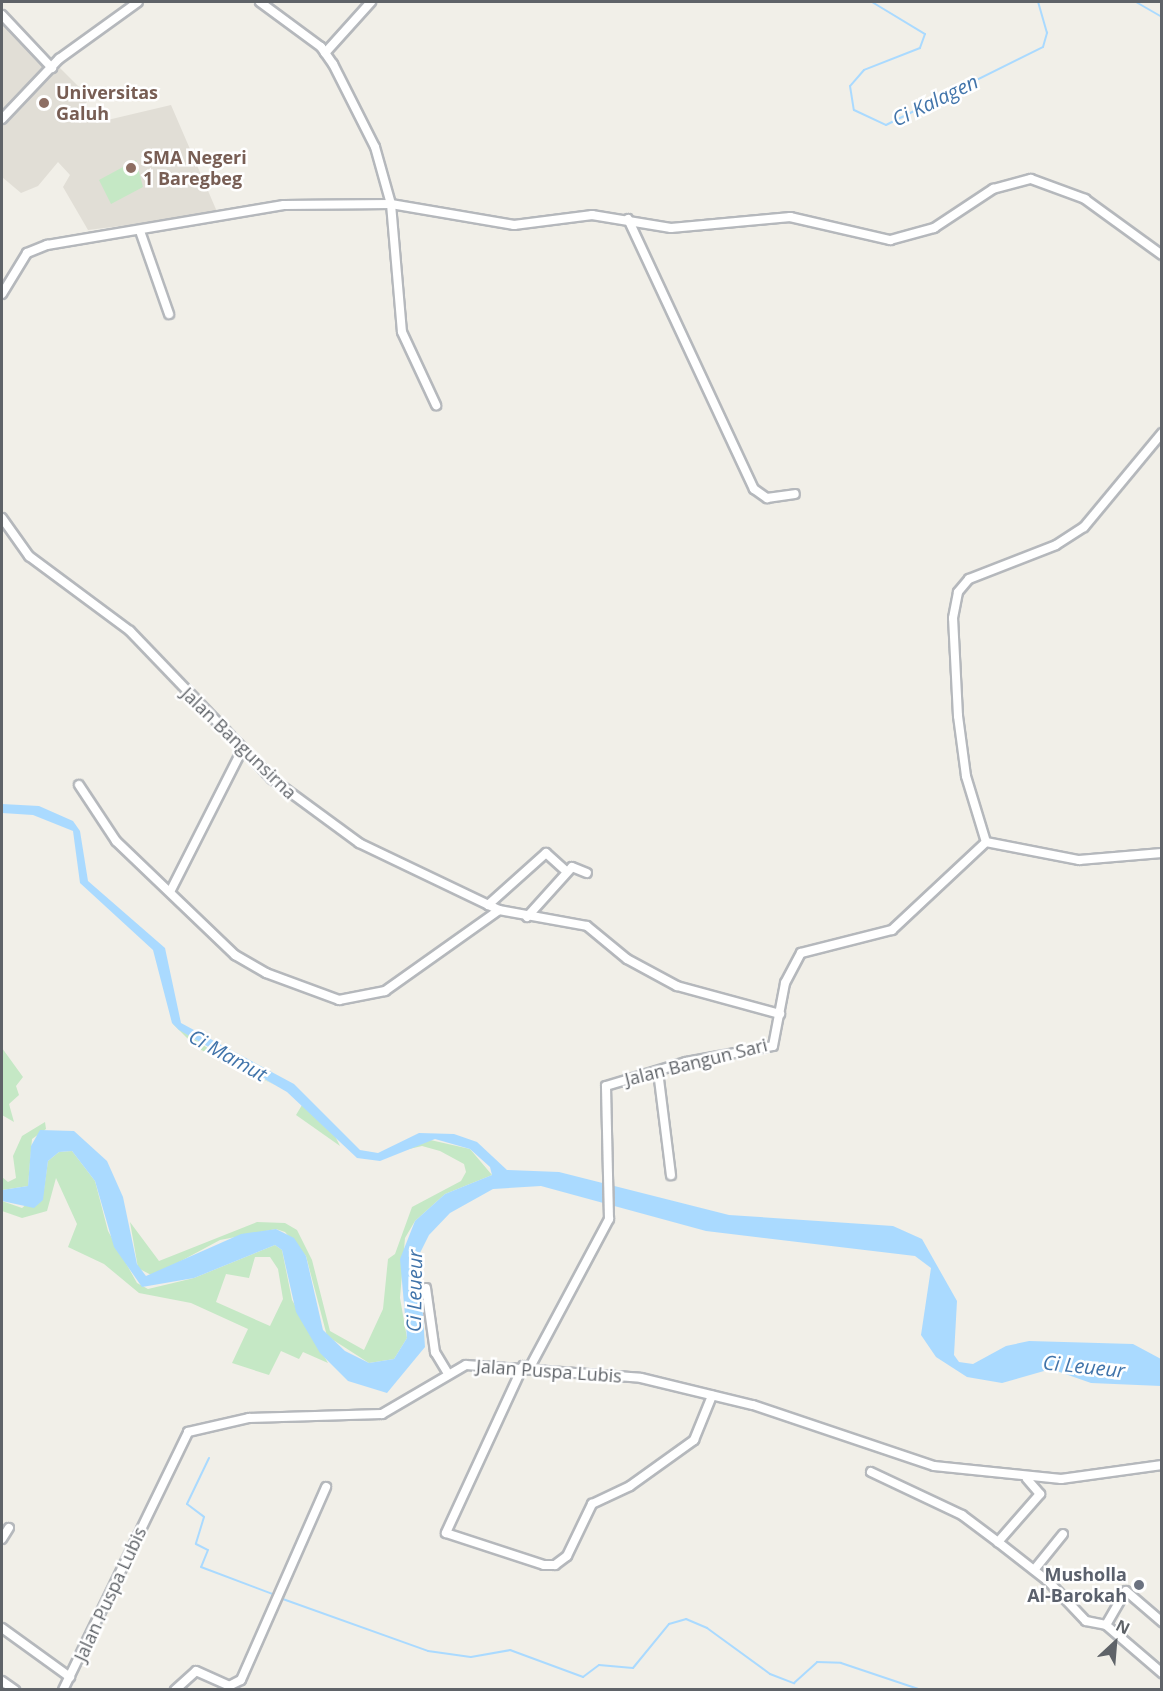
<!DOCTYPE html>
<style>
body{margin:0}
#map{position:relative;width:1163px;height:1691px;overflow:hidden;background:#f1efe8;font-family:"Open Sans",sans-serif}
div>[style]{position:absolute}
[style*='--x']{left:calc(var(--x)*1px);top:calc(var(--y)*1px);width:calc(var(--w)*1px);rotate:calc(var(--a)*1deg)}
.education>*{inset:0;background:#e1ded6}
.green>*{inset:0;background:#c5e8c5}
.water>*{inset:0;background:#aadaff}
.stream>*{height:2px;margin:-1px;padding:0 1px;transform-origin:1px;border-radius:1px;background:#aadaff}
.roads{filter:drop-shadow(2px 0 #b5b8bc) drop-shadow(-2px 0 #b5b8bc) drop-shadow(0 2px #b5b8bc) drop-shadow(0 -2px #b5b8bc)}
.street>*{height:8px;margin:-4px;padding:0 4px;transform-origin:4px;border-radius:4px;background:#fff}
.dots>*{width:16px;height:16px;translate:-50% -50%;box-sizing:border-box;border:3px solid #fff;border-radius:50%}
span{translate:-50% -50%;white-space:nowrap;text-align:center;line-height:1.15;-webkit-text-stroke:5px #fff;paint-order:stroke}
.education-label{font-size:18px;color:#785e54;font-weight:700}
.left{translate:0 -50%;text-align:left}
.street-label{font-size:18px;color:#5f6368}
.worship-label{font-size:18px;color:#5b616d;font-weight:700}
.right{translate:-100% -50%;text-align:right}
.water-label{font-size:20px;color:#4174aa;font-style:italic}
.frame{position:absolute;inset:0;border:3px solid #5f6368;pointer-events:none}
.north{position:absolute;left:1085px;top:1613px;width:60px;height:60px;-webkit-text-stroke:4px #fff;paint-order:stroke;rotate:26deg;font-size:16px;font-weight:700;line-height:24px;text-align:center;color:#5f6368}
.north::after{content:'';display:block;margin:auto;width:21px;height:27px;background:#5f6368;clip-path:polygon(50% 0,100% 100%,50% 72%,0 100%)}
</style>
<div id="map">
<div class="education">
<i style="clip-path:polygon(2px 10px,90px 98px,83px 107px,99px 122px,171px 105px,218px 214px,88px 230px,63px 187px,70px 175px,58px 162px,38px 186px,21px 193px,2px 177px)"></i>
</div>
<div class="green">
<i style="clip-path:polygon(136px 160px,143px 187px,111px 204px,99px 180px)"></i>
<i style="clip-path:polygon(172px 1023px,216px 1054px,275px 1085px,197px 1048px)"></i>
<i style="clip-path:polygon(2px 1048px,23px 1077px,16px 1086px,19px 1095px,9px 1104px,14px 1122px,2px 1115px)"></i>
<i style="clip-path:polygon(302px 1105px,332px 1130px,340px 1146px,296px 1115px)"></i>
<i style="clip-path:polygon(45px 1122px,46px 1129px,32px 1139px,28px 1186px,2px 1190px,2px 1177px,8px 1182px,16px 1178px,13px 1156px,22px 1136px)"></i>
<i style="clip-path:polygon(426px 1139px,470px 1149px,492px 1175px,445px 1194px,415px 1221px,405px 1238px,400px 1298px,407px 1338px,394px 1359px,369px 1363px,327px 1336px,306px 1256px,285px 1232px,276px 1229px,220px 1240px,153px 1276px,138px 1268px,130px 1222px,159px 1261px,257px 1222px,285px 1223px,297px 1230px,312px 1260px,330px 1331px,364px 1350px,383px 1309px,388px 1259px,395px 1254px,412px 1207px,461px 1181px,466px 1172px,464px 1164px,440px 1151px,422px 1146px,405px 1150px)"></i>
<i style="clip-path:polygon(evenodd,72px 1151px,95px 1181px,108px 1231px,137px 1283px,148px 1289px,194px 1278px,275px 1245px,282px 1250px,292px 1300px,328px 1363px,303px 1352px,299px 1359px,281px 1351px,269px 1375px,232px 1363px,248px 1329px,191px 1303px,139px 1293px,104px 1264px,68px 1247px,77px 1224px,56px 1178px,47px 1211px,22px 1218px,2px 1211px,2px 1201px,22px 1208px,44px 1189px,48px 1161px,59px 1152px,72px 1151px,255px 1257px,270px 1257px,278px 1269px,283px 1299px,270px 1326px,216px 1302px,226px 1274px,249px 1278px,255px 1257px)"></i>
</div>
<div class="water">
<i style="clip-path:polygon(2px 804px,39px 806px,73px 821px,80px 831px,88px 881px,165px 948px,181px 1023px,294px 1084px,360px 1150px,378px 1153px,419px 1133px,454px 1134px,477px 1142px,507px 1170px,559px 1172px,729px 1215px,893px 1226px,922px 1239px,957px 1301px,954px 1355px,959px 1362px,973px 1364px,1006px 1346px,1029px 1341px,1133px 1344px,1161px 1359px,1161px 1386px,1091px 1383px,1051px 1369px,1002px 1383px,967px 1377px,936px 1357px,921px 1335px,931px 1268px,915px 1256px,706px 1231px,541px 1186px,493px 1189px,450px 1213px,429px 1235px,419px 1255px,425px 1347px,387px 1393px,348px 1381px,320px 1353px,296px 1312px,282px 1250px,275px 1245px,194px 1278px,142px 1287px,114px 1247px,95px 1181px,72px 1151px,59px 1152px,48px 1161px,43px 1200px,34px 1208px,2px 1201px,2px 1190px,28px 1186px,31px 1146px,40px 1130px,74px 1131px,107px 1161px,123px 1197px,137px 1264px,146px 1276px,241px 1234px,276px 1229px,294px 1238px,306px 1256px,323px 1330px,345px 1351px,369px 1363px,394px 1359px,407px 1338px,400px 1259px,415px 1221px,445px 1194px,492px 1175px,490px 1167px,470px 1149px,435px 1139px,380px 1161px,357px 1158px,287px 1092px,179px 1030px,172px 1023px,153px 950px,80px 883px,73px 831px,33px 815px,2px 813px)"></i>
</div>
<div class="stream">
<i style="--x:872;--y:2;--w:62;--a:31.1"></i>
<i style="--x:925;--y:34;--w:15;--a:110"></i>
<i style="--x:920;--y:48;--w:60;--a:158.6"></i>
<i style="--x:864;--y:70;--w:21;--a:131"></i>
<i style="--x:850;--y:86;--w:24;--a:81"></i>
<i style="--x:854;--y:110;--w:35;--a:25"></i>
<i style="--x:886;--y:125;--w:175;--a:-26.4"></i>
<i style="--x:1043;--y:47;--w:15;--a:-74"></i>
<i style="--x:1047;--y:33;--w:32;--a:-106"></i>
<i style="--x:1136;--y:2;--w:30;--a:30"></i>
<i style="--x:209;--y:1458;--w:51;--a:115.6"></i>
<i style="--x:187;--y:1504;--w:21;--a:37"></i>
<i style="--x:204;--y:1517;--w:28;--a:107"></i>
<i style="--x:196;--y:1544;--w:13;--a:27"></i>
<i style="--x:208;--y:1550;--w:18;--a:112"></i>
<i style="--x:201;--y:1567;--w:79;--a:20.7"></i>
<i style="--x:280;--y:1598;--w:157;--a:19.7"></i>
<i style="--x:428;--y:1651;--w:43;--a:7.9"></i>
<i style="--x:471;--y:1657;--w:40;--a:-10"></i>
<i style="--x:510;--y:1650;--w:78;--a:20.3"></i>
<i style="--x:583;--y:1677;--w:20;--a:-37"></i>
<i style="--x:599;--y:1665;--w:34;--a:5"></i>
<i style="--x:633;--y:1668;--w:57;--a:-50.7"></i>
<i style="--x:669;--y:1624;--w:18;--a:-16"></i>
<i style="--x:686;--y:1619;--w:23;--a:23"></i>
<i style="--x:707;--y:1628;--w:78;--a:36.1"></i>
<i style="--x:770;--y:1674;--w:26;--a:21"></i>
<i style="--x:794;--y:1683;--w:31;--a:-42"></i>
<i style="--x:817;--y:1662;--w:24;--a:2"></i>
<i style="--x:841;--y:1663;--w:84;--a:18.6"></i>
</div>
<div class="roads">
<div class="street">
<i style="--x:260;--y:2;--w:76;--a:36.4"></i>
<i style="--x:321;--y:47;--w:21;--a:55"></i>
<i style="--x:333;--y:64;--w:93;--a:63.2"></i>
<i style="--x:375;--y:147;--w:59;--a:74.3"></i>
<i style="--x:391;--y:204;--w:125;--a:9.7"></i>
<i style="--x:514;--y:225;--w:79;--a:-7.3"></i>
<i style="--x:592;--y:215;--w:80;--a:9.3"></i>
<i style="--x:671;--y:228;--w:120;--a:-5.3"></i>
<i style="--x:790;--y:217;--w:103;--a:13"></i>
<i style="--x:890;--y:240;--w:46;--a:-15.3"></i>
<i style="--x:934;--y:228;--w:71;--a:-33.5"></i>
<i style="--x:993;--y:189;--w:39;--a:-15"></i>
<i style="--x:1031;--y:179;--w:58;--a:20.3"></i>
<i style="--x:1085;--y:199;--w:95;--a:36"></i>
<i style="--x:2;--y:15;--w:73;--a:46.7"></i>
<i style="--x:325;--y:53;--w:69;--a:-48"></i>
<i style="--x:2;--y:119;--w:83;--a:-46.5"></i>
<i style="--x:59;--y:59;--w:97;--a:-35.8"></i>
<i style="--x:628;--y:219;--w:298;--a:65"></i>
<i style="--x:754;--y:489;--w:16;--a:35"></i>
<i style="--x:767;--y:498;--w:28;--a:-8"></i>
<i style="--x:140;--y:231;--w:88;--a:70.7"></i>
<i style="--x:2;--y:294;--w:48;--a:-58.6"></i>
<i style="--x:27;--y:253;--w:22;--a:-22"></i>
<i style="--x:47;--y:245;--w:240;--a:-9.6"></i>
<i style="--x:284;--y:205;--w:107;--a:-0.5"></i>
<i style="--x:391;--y:204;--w:128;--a:85.1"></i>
<i style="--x:402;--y:332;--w:81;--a:65"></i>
<i style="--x:2;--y:518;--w:47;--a:54.6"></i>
<i style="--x:29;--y:556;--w:126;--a:36.6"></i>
<i style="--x:130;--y:631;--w:205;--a:46.2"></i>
<i style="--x:272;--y:779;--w:108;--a:36.3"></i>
<i style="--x:359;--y:843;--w:155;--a:25.6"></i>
<i style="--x:499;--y:910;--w:89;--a:10.3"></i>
<i style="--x:587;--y:926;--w:52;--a:39.5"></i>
<i style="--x:627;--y:959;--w:57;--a:28.4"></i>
<i style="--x:677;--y:986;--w:107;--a:15.2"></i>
<i style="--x:79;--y:785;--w:67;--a:56.5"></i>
<i style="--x:116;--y:841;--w:165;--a:43.8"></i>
<i style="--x:235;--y:955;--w:36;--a:30"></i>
<i style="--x:266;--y:973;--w:78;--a:20.3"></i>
<i style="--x:339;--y:1000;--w:47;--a:-11.1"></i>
<i style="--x:385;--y:991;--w:140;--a:-35.4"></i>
<i style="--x:986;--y:842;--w:69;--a:-106.9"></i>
<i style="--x:966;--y:776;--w:61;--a:-97.6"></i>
<i style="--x:958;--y:716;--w:98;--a:-92.9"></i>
<i style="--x:953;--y:618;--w:26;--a:-79"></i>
<i style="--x:958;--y:592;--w:17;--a:-50"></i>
<i style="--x:969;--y:579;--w:93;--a:-21.3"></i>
<i style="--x:1056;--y:545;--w:33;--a:-33"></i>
<i style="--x:1084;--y:527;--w:122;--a:-50.3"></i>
<i style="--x:171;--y:890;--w:157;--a:-63.1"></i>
<i style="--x:488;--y:905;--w:78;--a:-41.9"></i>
<i style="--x:546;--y:853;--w:28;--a:42"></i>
<i style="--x:527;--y:917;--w:67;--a:-48"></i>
<i style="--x:572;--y:867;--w:16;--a:22"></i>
<i style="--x:658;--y:1071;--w:105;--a:82.9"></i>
<i style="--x:426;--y:1288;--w:65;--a:82"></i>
<i style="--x:435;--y:1352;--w:26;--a:59"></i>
<i style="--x:523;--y:1366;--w:184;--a:114.8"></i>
<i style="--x:446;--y:1533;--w:103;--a:18.1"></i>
<i style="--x:544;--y:1565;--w:11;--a:0"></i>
<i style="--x:555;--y:1565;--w:15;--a:-37"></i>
<i style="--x:567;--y:1556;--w:58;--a:-64.3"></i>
<i style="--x:592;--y:1504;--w:42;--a:-25.3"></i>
<i style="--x:630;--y:1486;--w:79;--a:-35.7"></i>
<i style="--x:694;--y:1440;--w:48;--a:-67.8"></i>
<i style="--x:530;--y:1367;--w:168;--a:-61.9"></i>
<i style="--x:609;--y:1219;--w:133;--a:-91.3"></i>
<i style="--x:606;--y:1086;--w:84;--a:-16.7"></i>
<i style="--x:686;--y:1062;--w:88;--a:-10.4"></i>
<i style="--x:773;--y:1046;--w:64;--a:-79.2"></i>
<i style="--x:785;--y:983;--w:34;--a:-62"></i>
<i style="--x:801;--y:953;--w:94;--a:-14.2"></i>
<i style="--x:892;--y:930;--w:129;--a:-43.1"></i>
<i style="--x:986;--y:842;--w:95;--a:11"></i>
<i style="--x:1079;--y:860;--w:83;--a:-4.8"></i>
<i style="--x:871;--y:1472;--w:101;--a:25.3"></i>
<i style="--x:962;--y:1515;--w:45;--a:36.9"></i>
<i style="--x:1027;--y:1479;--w:20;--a:49"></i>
<i style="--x:1040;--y:1494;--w:64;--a:131.2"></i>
<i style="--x:998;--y:1542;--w:63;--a:38"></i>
<i style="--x:1048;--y:1581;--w:55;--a:46.5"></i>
<i style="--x:1086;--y:1621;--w:20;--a:11"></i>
<i style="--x:2;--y:1539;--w:13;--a:-58"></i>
<i style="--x:1034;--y:1570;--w:46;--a:-51.1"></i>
<i style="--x:1106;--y:1625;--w:39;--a:-60"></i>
<i style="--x:1126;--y:1591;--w:48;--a:40.7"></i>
<i style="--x:1106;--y:1625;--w:74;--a:40.6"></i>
<i style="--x:2;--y:1628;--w:84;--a:35.8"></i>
<i style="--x:2;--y:1681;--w:16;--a:35"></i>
<i style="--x:63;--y:1690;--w:287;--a:-64.1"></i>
<i style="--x:188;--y:1432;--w:63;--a:-12.9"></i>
<i style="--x:249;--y:1418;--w:133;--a:-1.7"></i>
<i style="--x:382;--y:1414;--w:97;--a:-30.3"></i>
<i style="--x:466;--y:1365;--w:175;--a:4.2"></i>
<i style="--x:641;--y:1378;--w:115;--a:13.6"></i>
<i style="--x:753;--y:1405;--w:191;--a:18.6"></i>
<i style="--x:934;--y:1466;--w:128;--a:5.8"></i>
<i style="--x:1061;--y:1479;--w:102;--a:-7.9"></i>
<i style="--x:175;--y:1690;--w:28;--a:-42"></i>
<i style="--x:196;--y:1671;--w:36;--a:24"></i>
<i style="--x:229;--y:1686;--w:13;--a:-27"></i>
<i style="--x:241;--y:1680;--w:211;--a:-66.2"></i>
</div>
</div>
<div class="dots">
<i style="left:44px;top:103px;background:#8d6e63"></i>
<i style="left:131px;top:168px;background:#8d6e63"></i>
<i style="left:1139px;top:1585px;background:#6b7280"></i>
</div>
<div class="education-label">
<span class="left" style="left:56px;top:103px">Universitas<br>Galuh</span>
<span class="left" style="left:143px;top:168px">SMA Negeri<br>1 Baregbeg</span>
</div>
<div class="street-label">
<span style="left:239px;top:743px;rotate:44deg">Jalan Bangunsirna</span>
<span style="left:696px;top:1062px;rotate:-14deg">Jalan Bangun Sari</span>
<span style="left:549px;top:1371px;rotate:4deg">Jalan Puspa Lubis</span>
<span style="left:110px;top:1594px;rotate:-65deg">Jalan Puspa Lubis</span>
</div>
<div class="worship-label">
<span class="right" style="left:1127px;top:1585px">Musholla<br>Al-Barokah</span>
</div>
<div class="water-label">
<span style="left:935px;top:100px;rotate:-26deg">Ci Kalagen</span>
<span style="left:228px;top:1055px;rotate:29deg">Ci Mamut</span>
<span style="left:414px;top:1291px;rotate:-89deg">Ci Leueur</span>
<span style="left:1084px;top:1366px;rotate:6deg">Ci Leueur</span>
</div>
<div class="frame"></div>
<div class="north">N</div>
</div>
